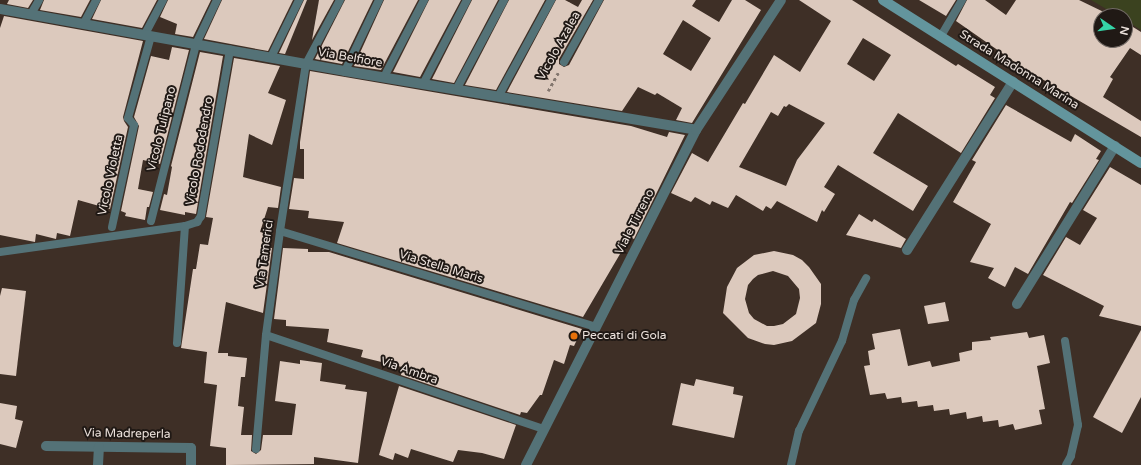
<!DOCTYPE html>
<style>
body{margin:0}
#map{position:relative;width:1141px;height:465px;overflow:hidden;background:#3e2f26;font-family:"Varela Round",sans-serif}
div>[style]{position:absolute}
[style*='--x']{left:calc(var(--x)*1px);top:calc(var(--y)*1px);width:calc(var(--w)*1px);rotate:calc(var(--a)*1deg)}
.green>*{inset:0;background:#3b421f}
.building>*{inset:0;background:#dcc9bd}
.path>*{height:2.5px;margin-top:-1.25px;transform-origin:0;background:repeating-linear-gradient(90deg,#83766e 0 3px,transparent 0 6px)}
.lane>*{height:8px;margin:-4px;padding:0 4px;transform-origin:4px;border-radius:4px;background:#547277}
.street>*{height:10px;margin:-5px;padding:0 5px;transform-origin:5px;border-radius:5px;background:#547277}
.secondary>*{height:10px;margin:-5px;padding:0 5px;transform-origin:5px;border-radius:5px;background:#63959d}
.dots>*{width:11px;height:11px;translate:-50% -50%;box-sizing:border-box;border:2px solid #201915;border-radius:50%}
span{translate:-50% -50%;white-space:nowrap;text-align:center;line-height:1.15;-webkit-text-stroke:4px #201915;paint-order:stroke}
.street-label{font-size:12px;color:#ede3dd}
.poi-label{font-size:12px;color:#ede3dd}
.left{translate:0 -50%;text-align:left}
.north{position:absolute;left:1093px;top:8px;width:40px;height:40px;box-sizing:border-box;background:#201915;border:1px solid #726a65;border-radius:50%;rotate:103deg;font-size:11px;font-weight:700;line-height:16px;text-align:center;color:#ede3dd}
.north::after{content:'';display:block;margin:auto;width:14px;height:18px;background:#35d4a7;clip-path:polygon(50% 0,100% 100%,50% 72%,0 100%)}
</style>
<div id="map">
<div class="green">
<i style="clip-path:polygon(1091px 0,1141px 0,1141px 30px,1125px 20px,1125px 16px,1118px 16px)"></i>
</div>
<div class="building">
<i style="clip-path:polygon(9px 0,33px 0,28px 8px,7px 4px)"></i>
<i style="clip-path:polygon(44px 0,90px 0,81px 17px,40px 10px)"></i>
<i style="clip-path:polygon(101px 0,157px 0,142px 28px,92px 19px)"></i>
<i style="clip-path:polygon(168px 0,211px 0,193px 37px,175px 34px,177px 24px,160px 17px)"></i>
<i style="clip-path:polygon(222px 0,293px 0,268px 51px,204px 39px)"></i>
<i style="clip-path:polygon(304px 0,307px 0,285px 54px,279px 53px)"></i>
<i style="clip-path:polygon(319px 0,334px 0,312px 40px)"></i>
<i style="clip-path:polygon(345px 0,373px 0,342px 64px,315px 59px)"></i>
<i style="clip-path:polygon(384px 0,418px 0,381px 70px,354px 66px)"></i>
<i style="clip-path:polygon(429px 0,461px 0,420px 77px,393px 72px)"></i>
<i style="clip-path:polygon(472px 0,498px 0,454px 83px,432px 79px)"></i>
<i style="clip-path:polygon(509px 0,545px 0,496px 90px,465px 85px)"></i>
<i style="clip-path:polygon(evenodd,556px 0,565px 0,578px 7px,582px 0,593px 0,559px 59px,559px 64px,564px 67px,569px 65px,604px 0,696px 0,692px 6px,719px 22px,732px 0,745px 0,761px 10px,692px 123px,676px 120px,682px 108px,657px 93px,655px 95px,638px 87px,622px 111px,507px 92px,556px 0,683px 20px,711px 38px,691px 71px,663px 54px,683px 20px)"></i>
<i style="clip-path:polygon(evenodd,799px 0,852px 0,956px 66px,958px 64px,995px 87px,990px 95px,995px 98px,961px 153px,898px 113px,873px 153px,928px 186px,913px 211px,838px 165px,824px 187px,835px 194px,824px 212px,822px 210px,817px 222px,777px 201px,771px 209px,766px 206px,763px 211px,736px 195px,728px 208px,712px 201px,710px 205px,695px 197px,691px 202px,671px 193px,692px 153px,708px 162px,743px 103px,745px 104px,774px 55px,800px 72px,831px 21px,799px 0,863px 38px,891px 55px,874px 81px,847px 64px,863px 38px,799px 0,789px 104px,825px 123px,797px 160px,786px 186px,739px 167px,771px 112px,778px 116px,784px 106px,786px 107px,789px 104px)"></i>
<i style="clip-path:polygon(919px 0,956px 0,946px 16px)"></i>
<i style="clip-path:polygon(967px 0,985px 0,1006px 15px,1016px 0,1079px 0,1112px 16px,1101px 16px,1101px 40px,1125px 40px,1125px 22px,1141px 32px,1141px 55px,1130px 48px,1110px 77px,1113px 79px,1103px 97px,1141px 121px,1141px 137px,1025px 69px,956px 21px)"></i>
<i style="clip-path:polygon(4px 16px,143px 41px,123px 117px,124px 121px,128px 127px,110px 209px,78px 200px,70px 236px,57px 233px,56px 239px,36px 234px,35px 242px,0 235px,0 28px)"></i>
<i style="clip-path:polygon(172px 47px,189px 50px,160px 164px,143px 160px,138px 189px,153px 192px,149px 207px,147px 207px,145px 220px,125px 216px,126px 213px,121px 211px,139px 126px,134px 117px,151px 56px,169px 60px)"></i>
<i style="clip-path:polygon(200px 52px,223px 56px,196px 214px,185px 212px,185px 215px,160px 210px,164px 194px,167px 195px,172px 167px,171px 166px)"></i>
<i style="clip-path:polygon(234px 58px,280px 66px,268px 93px,286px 100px,272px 145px,249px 134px,243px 177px,281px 187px,278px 208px,268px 207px,260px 232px,268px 234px,265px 248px,272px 248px,263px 313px,226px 302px,218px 353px,228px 353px,228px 356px,247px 358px,245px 377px,241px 377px,238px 406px,244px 407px,241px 435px,252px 435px,251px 451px,256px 454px,261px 450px,263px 435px,292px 435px,296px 404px,275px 401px,280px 361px,300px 364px,300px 360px,322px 363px,320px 381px,346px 385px,345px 389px,367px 392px,358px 463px,314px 457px,314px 464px,226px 465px,226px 448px,210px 446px,217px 385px,204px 383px,207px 352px,181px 348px,193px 269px,196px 269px,200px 244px,208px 245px,213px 218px,206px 217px)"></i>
<i style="clip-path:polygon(310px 71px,631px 126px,667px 137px,669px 132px,685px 135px,634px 239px,630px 237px,583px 317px,337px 243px,344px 222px,308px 218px,309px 211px,289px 209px,294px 178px,304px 179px,304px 149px,300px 149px,300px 142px)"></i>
<i style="clip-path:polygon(1006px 105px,1071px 142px,1075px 134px,1101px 151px,1096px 159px,1099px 160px,1072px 203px,1070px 202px,1028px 274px,1015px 267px,1005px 287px,988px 278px,994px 268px,970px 262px,991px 224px,953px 202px,976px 162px,972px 160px)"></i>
<i style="clip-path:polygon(1110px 167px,1141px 185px,1141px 326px,1099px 316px,1104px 306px,1043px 275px,1066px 237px,1080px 245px,1097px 218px,1083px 210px)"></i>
<i style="clip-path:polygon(859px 214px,872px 222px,874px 219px,906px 239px,901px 248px,846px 235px)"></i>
<i style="clip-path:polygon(283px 248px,308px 249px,308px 252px,329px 252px,582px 329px,574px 346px,570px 345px,564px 364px,554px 360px,542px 395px,540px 395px,527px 413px,521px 412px,520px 415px,401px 375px,402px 367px,361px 357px,363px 350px,327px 342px,329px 329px,286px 326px,286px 320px,274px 319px)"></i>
<i style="clip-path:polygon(evenodd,774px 251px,793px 255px,802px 260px,809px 267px,821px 284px,821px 304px,816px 323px,792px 341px,774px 345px,765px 344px,748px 338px,723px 313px,727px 287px,737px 268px,754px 255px,774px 251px,773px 271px,788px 276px,799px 289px,800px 298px,796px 314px,783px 324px,774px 326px,767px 326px,754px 319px,749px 313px,745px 299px,748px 285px,753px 279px,758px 275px,773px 271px)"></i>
<i style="clip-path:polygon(2px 288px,26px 291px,16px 376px,0 374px,0 296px)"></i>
<i style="clip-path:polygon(945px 302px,949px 321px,928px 324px,924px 306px)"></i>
<i style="clip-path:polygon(900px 329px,908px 366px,930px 361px,932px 367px,960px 361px,959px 353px,972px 350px,972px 342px,991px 340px,990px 337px,1027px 332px,1029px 338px,1044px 335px,1050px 363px,1037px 366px,1045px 409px,1039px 410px,1042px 424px,1015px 430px,1013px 424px,999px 427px,998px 420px,983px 422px,982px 416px,967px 419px,966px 412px,950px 415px,949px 409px,934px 411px,933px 405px,918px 407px,917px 401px,902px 403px,901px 397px,887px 399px,885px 393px,870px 395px,864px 366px,870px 365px,868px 351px,875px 349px,872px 334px)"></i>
<i style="clip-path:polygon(1141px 330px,1141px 397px,1122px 433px,1093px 417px)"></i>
<i style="clip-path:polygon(696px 379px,734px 387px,733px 394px,743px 396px,734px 438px,672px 425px,681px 383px,694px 386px)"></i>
<i style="clip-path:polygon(399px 386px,516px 425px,504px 459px,482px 453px,458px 450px,453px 462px,411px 449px,408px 458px,395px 453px,393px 460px,379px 455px)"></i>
<i style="clip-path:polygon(0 403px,17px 406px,15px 419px,23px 421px,16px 448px,0 444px)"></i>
</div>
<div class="path">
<i style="--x:548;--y:91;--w:21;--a:-61"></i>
</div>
<div class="lane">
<i style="--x:31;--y:14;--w:16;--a:-60"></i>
<i style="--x:84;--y:23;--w:26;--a:-62"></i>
<i style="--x:145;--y:34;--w:38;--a:-62"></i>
<i style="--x:941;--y:36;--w:42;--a:-59.7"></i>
<i style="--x:271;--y:57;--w:64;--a:-63.8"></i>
<i style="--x:564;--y:62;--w:71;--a:-60.6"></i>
<i style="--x:345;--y:71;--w:79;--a:-64.4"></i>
<i style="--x:384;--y:77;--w:87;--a:-62.5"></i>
<i style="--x:423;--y:84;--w:95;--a:-62.4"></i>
<i style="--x:456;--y:90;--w:102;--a:-61.9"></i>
<i style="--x:498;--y:97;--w:111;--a:-61.3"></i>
<i style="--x:151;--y:221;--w:183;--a:-75.7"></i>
<i style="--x:196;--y:44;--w:49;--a:-64.5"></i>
<i style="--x:112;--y:227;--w:104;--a:-77.8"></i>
<i style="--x:134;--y:125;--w:9;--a:-131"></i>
<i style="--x:128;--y:118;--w:85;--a:-74.3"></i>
<i style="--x:280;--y:231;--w:330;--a:16.9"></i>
<i style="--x:0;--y:252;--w:187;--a:-8"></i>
<i style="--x:266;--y:335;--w:293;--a:18.7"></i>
<i style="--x:1065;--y:341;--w:85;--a:81.2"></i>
<i style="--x:1078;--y:425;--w:32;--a:103"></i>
<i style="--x:1071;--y:456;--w:10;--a:119"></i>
<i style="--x:177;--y:343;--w:117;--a:-86.1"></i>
<i style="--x:185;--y:226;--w:13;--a:-18"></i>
<i style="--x:197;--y:222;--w:7;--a:-56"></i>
<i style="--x:201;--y:216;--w:169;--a:-80.1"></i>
<i style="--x:256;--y:449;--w:114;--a:-85"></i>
<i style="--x:266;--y:335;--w:105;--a:-82.3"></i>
<i style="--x:280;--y:231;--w:169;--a:-81.2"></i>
<i style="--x:306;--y:64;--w:72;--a:-62"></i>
<i style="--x:791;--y:465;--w:35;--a:-77"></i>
<i style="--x:799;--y:431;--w:100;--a:-64.5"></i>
<i style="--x:842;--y:341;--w:43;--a:-73.7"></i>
<i style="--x:854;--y:300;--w:25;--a:-61"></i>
</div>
<div class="street">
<i style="--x:0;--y:9;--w:351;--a:10.2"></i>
<i style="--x:345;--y:71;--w:356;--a:9.5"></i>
<i style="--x:907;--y:250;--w:199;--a:-57.8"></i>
<i style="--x:1017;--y:304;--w:186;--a:-58.2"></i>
<i style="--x:46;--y:446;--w:145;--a:0.8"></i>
<i style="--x:191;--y:448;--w:17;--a:90"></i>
<i style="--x:98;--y:465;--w:18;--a:-87"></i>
<i style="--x:526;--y:465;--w:376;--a:-63.1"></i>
<i style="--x:696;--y:130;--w:155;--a:-56.8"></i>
</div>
<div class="secondary">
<i style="--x:883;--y:0;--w:305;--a:32.3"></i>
</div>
<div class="dots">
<i style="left:574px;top:336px;background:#e8710a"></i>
</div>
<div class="street-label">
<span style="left:559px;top:46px;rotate:-61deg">Vicolo Azalea</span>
<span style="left:350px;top:58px;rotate:10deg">Via Belfiore</span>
<span style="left:1019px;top:70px;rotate:32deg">Strada Madonna Marina</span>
<span style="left:162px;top:129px;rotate:-76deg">Vicolo Tulipano</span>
<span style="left:200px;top:151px;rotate:-80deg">Vicolo Rododendro</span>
<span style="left:111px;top:175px;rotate:-78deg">Vicolo Violetta</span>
<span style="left:635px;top:222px;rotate:-63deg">Viale Tirreno</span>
<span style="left:265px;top:254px;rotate:-82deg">Via Tamerici</span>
<span style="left:441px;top:267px;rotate:17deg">Via Stella Maris</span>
<span style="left:409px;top:371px;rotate:19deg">Via Ambra</span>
<span style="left:127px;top:434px;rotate:1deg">Via Madreperla</span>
</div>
<div class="poi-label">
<span class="left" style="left:582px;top:336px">Peccati di Gola</span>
</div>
<div class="north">N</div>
</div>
